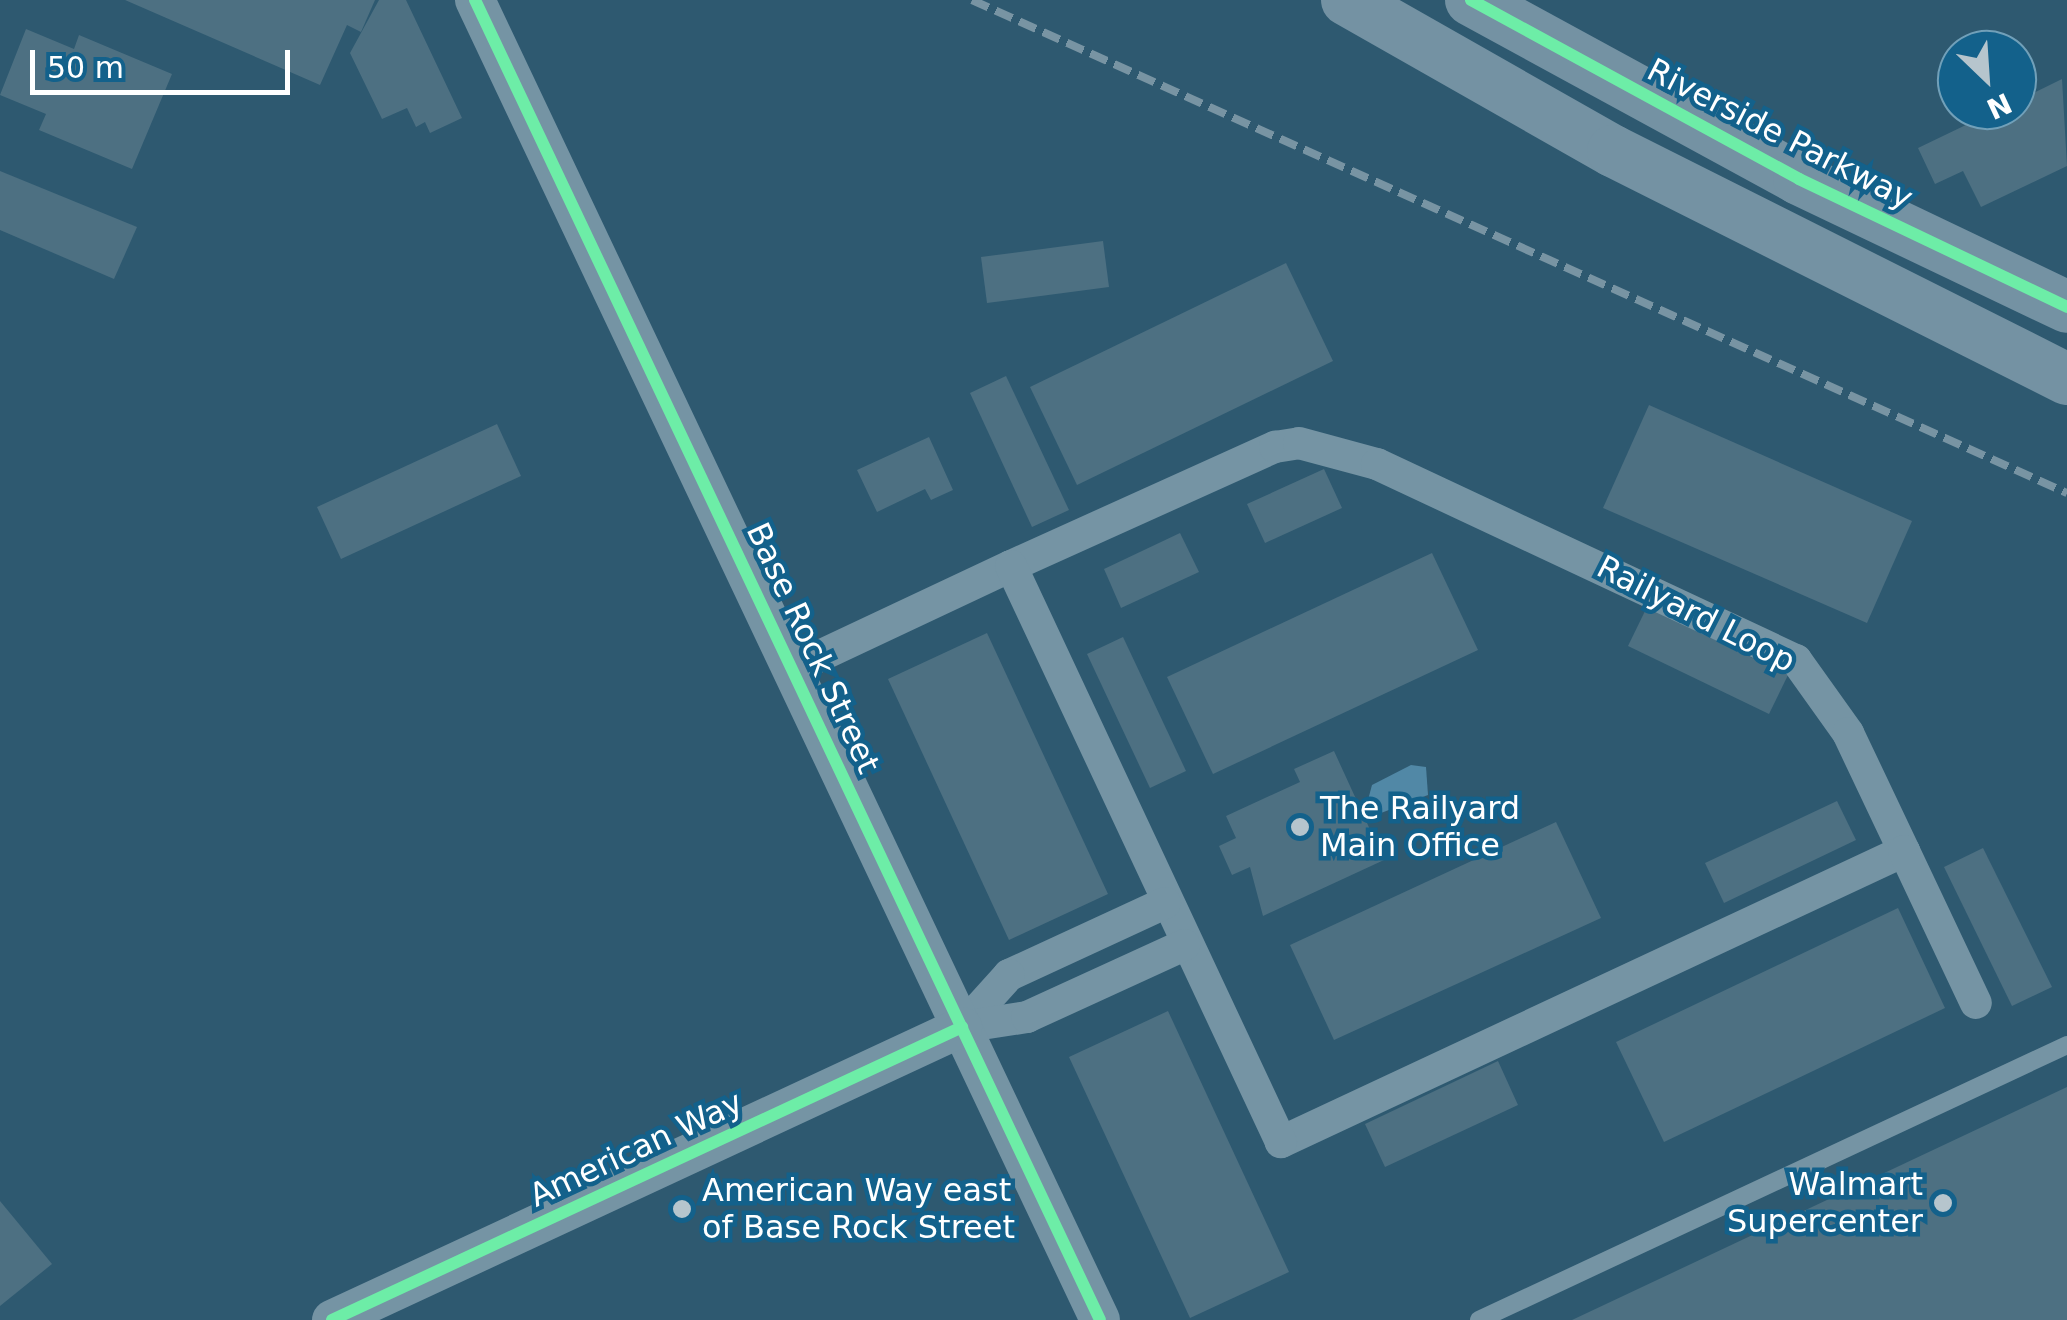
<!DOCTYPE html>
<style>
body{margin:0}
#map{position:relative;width:2067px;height:1320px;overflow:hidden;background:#2e5970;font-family:"DejaVu Sans",sans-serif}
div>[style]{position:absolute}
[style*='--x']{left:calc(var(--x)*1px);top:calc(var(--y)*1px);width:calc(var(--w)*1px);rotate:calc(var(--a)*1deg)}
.water>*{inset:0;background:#5188a6}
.building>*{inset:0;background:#4d7082}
.service>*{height:18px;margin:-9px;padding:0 9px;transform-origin:9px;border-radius:9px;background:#7594a4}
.minor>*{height:32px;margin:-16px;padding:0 16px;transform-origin:16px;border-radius:16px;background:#7594a4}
.tertiary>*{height:40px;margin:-20px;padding:0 20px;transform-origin:20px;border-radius:20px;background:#7594a4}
.primary>*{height:52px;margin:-26px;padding:0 26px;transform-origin:26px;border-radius:26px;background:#7492a3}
.rail>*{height:8px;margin-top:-4px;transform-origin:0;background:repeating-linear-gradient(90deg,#7894a3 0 18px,transparent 0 26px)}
.cycleway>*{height:12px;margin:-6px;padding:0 6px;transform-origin:6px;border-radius:6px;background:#6deda7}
.dots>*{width:28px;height:28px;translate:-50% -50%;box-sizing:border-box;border:5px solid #13618b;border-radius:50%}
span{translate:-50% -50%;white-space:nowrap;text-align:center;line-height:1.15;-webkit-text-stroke:9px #13618b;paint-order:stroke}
.street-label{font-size:32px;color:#fff}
.poi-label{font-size:32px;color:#fff}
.left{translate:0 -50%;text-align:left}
.right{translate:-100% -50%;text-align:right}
.north{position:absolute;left:1937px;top:30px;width:100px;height:100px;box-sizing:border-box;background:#13618b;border:2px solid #71a0b9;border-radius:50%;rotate:155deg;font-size:28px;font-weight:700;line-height:40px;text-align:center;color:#fff}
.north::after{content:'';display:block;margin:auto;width:35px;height:45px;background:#b6c5cd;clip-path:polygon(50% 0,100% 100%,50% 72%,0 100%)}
.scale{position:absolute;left:30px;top:50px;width:260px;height:45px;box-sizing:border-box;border:5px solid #fff;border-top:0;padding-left:12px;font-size:30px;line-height:35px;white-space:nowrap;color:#fff;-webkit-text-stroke:8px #13618b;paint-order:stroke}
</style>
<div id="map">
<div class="water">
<i style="clip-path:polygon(1411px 765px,1426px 767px,1428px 795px,1381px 813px,1368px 800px,1372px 785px)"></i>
</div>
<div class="building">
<i style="clip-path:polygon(125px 0,375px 0,361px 32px,347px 25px,320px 85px)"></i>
<i style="clip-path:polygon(379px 0,406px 0,462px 118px,430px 133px,425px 122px,416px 127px,407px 108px,382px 119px,350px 53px)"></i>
<i style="clip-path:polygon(26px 29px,74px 49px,79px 35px,172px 74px,132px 169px,39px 130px,46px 114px,0 95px)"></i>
<i style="clip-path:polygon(2062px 79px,2067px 166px,1981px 207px,1963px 171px,1935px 184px,1918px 148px,1997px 110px,2017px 110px,2017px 101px)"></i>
<i style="clip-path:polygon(0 171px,137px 227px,114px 279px,0 230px)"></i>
<i style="clip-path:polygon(1103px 241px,1109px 287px,987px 303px,981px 257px)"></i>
<i style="clip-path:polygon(1286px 263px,1333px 361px,1077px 485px,1030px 387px)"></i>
<i style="clip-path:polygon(1006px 376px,1069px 510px,1032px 527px,970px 393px)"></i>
<i style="clip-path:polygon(1649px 405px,1912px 521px,1867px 623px,1603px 508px)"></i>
<i style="clip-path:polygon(497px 424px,521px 476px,341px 559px,317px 507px)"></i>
<i style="clip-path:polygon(929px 437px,953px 490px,931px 500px,925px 489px,877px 512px,857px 470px)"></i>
<i style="clip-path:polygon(1324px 469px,1342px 508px,1265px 543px,1247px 504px)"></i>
<i style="clip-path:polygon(1180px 533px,1199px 572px,1121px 608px,1104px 569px)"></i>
<i style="clip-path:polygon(1432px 553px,1478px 650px,1213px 774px,1167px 677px)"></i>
<i style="clip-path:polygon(1647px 607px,1788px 675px,1769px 714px,1628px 646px)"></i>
<i style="clip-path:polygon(987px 633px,1108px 894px,1009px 940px,888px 679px)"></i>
<i style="clip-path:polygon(1123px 637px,1186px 771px,1150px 788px,1087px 654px)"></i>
<i style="clip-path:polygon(1334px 751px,1384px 860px,1263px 916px,1250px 867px,1232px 875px,1219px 846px,1236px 838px,1226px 816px,1300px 782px,1294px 769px)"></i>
<i style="clip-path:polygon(1837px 801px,1856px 840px,1724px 903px,1705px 863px)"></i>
<i style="clip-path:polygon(1556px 822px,1601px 918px,1334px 1040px,1290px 945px)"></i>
<i style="clip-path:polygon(1983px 848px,2052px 987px,2012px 1006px,1944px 867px)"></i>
<i style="clip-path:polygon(1898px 908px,1945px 1008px,1664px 1142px,1616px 1042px)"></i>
<i style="clip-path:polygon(1168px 1011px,1289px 1272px,1190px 1318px,1069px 1057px)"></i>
<i style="clip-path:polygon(1498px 1061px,1518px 1105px,1385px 1167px,1365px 1124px)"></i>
<i style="clip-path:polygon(2067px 1087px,2067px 1320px,1572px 1320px)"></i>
<i style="clip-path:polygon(0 1201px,52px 1264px,0 1306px)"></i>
</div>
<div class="service">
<i style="--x:1479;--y:1320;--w:649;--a:-25.06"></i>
</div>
<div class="minor">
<i style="--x:792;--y:669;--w:242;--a:-25.2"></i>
<i style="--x:1011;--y:566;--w:290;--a:-24.3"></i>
<i style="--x:1275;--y:447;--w:24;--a:-9"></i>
<i style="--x:1299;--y:443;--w:81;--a:15.1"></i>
<i style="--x:1377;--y:464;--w:463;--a:25.1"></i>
<i style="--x:1796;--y:660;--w:90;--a:54.5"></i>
<i style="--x:1848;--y:733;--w:131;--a:64.6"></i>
<i style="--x:1904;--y:851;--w:688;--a:154.96"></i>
<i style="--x:1281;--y:1142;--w:636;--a:-115.11"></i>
<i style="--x:1904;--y:851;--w:168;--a:64.7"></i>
<i style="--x:1165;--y:903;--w:172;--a:155.2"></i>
<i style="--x:1009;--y:975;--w:70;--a:132.1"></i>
<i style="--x:962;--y:1027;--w:66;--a:-8.7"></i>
<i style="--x:1027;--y:1017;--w:173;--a:-24.6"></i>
</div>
<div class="tertiary">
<i style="--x:475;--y:0;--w:1460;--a:64.66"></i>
<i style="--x:332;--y:1320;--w:695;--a:-24.94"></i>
</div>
<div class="primary">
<i style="--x:1347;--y:0;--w:306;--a:29.6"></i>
<i style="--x:1613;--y:151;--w:508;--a:26.67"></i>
<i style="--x:1471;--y:0;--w:374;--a:28.6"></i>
<i style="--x:1799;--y:179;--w:297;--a:25.5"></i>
</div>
<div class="rail">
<i style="--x:972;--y:0;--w:1201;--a:24.24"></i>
</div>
<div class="cycleway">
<i style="--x:475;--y:0;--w:1460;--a:64.66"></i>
<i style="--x:1471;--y:0;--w:374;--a:28.6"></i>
<i style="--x:1799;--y:179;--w:297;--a:25.5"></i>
<i style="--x:332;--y:1320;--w:695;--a:-24.94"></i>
</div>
<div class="dots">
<i style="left:1300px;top:827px;background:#b6c5cd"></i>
<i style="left:1943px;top:1203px;background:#b6c5cd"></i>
<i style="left:682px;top:1209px;background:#b6c5cd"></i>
</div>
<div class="street-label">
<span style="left:1780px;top:134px;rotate:27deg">Riverside Parkway</span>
<span style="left:1696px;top:614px;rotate:27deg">Railyard Loop</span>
<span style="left:813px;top:648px;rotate:65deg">Base Rock Street</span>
<span style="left:636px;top:1149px;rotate:-25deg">American Way</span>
</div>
<div class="poi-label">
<span class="left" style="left:1320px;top:827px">The Railyard<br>Main Office</span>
<span class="right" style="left:1923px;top:1203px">Walmart<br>Supercenter</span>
<span class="left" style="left:702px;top:1209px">American Way east<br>of Base Rock Street</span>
</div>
<div class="north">N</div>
<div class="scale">50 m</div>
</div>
